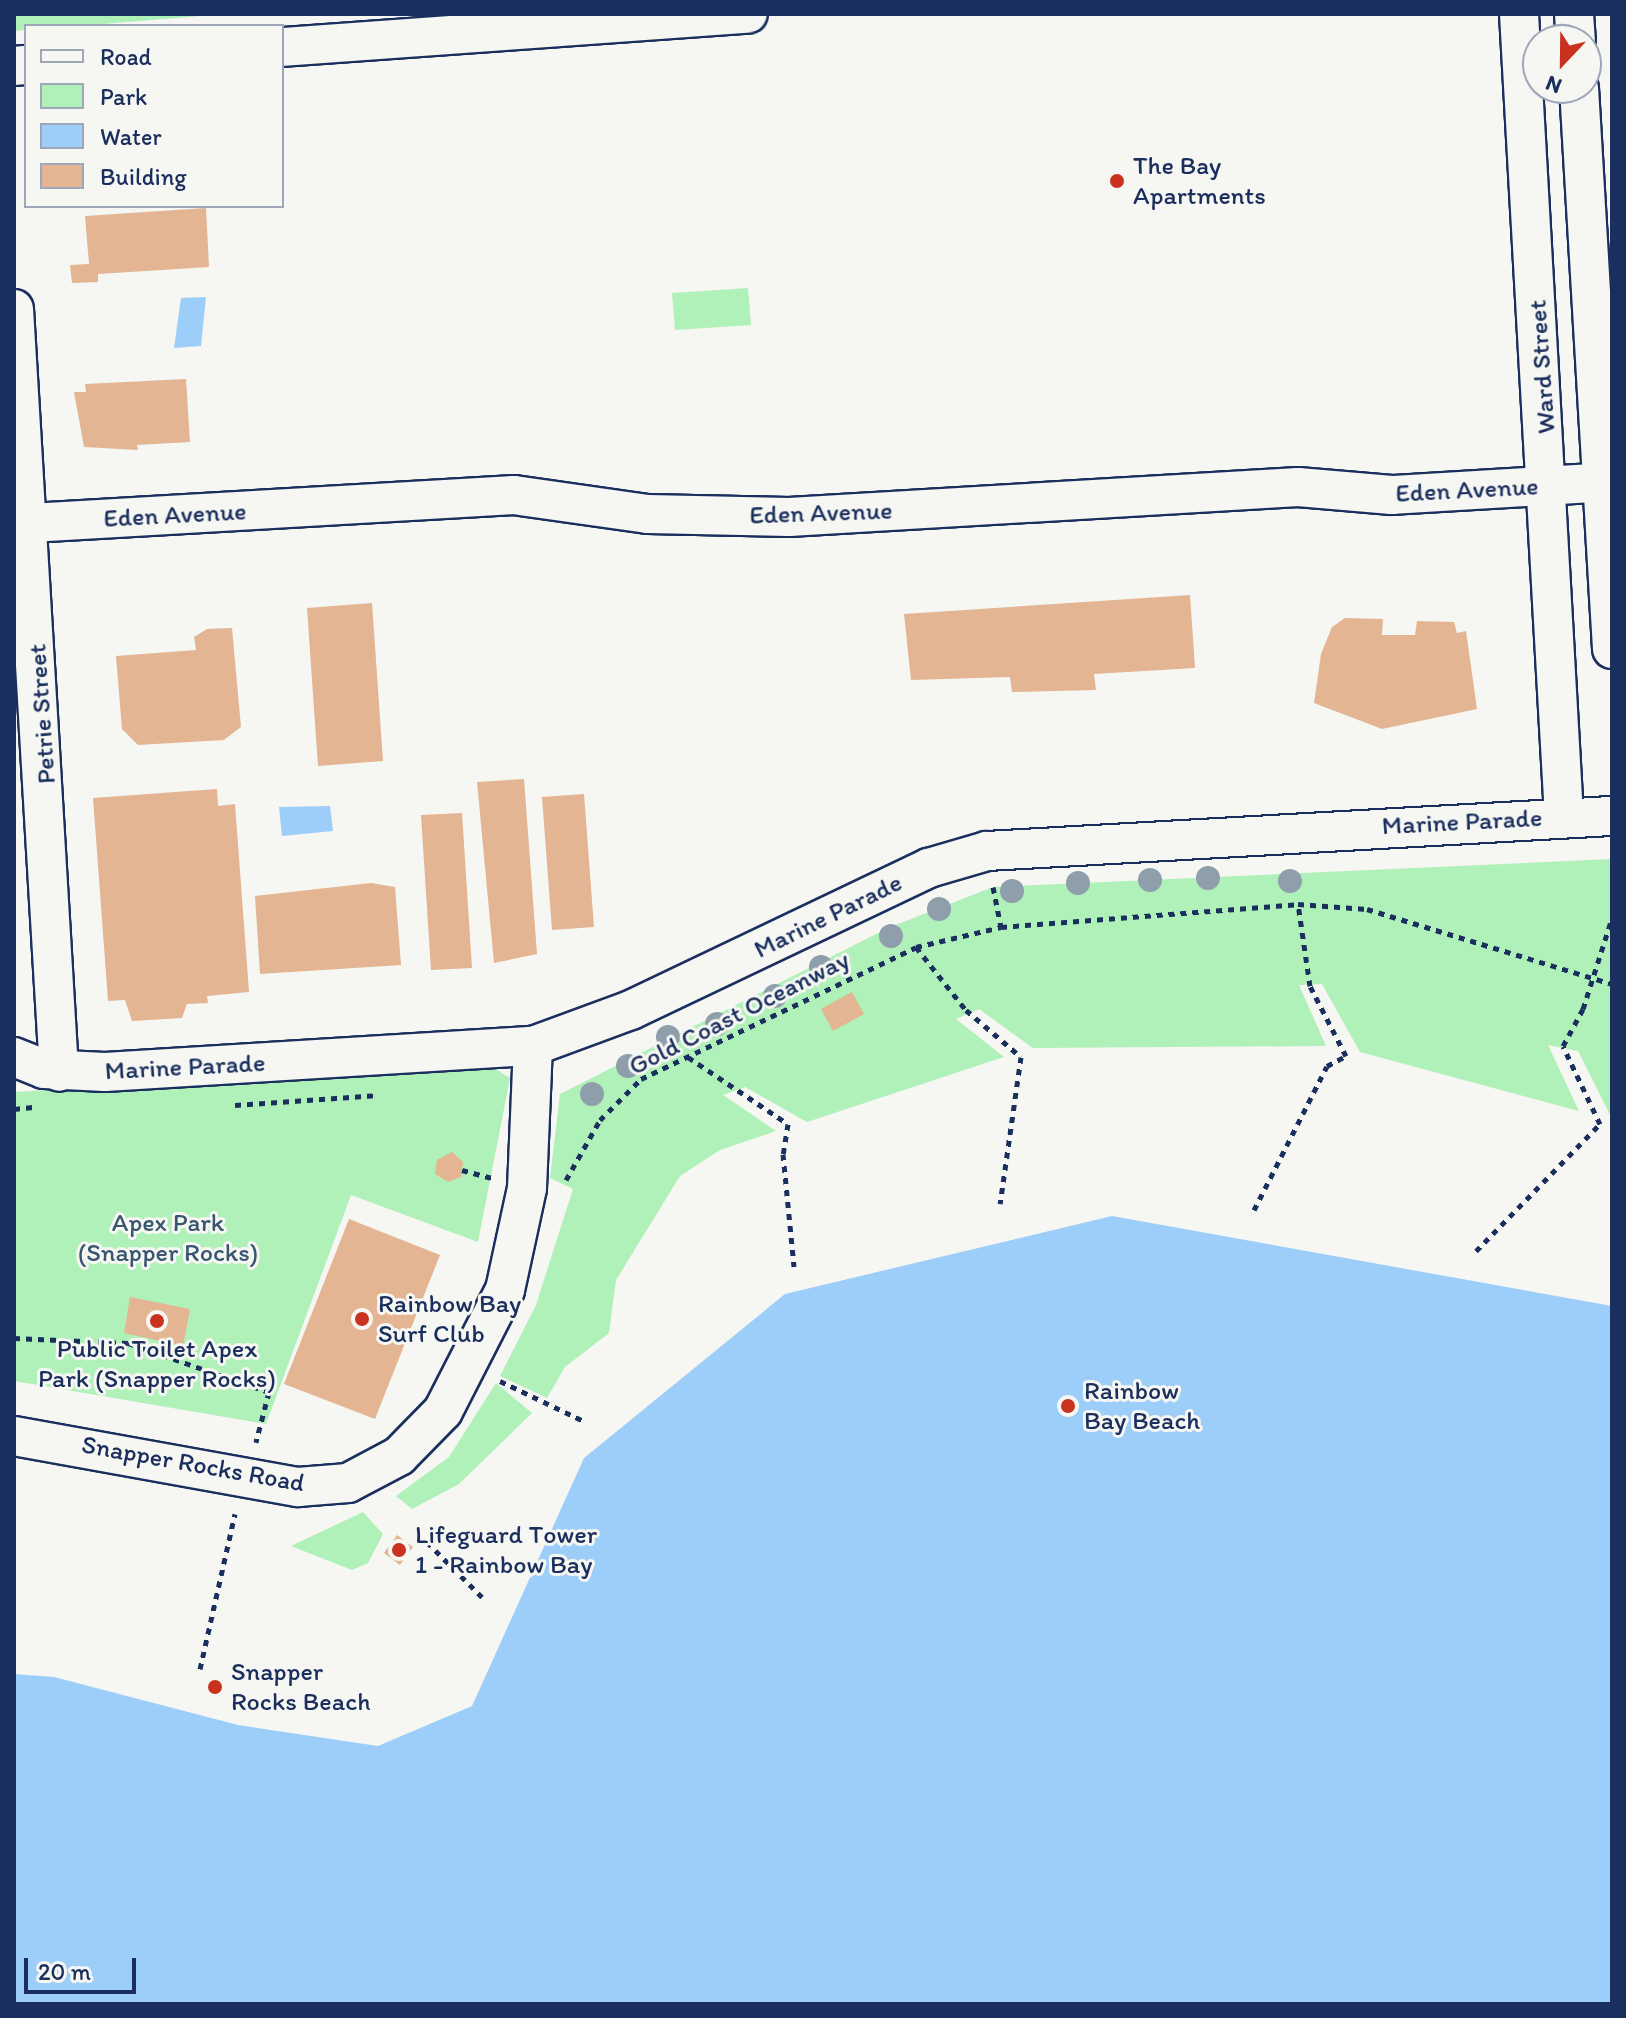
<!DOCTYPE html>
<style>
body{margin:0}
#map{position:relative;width:1626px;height:2018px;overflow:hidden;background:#f6f6f2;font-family:Itim,sans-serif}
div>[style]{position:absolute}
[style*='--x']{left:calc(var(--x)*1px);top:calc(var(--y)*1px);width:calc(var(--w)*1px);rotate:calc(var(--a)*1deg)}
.green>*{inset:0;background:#b0f0b9}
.water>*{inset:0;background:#9dcefa}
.building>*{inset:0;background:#e3b593}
.path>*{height:5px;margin-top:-2.5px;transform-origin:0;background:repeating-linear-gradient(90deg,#1b2f5e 0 6px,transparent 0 12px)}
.roads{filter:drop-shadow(2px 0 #1b2f5e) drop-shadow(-2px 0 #1b2f5e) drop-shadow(0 2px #1b2f5e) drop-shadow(0 -2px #1b2f5e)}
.minor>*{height:38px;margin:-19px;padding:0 19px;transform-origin:19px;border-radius:19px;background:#f6f6f2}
.trees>*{width:24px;height:24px;margin:-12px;border-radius:50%;background:#8e9eaa}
.dots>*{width:22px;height:22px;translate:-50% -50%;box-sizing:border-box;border:4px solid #f6f6f2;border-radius:50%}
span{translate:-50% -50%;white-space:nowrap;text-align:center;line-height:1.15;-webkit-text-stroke:6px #f6f6f2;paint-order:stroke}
.poi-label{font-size:26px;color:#1b2f5e}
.left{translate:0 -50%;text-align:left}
.street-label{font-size:26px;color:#1b2f5e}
.park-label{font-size:26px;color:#395670}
.frame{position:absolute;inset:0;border:16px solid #1b2f5e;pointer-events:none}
.legend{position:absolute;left:24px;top:24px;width:260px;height:184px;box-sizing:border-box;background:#f6f6f2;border:2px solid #9ea6b7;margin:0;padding:10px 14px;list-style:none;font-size:24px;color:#1b2f5e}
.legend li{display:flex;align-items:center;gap:16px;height:40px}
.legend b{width:40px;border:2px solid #9ea6b7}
.north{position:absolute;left:1522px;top:24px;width:80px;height:80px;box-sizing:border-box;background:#f6f6f2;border:2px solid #9ea6b7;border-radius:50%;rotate:202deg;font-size:22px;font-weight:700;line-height:32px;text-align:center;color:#1b2f5e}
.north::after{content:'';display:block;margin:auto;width:28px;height:36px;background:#c8321e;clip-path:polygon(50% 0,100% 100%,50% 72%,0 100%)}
.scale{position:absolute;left:24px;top:1958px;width:112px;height:36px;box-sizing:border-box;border:4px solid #1b2f5e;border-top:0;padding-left:10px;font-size:24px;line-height:28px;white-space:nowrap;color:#1b2f5e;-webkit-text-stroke:6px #f6f6f2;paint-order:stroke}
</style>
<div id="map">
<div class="green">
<i style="clip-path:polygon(14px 14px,227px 14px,14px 31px)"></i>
<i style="clip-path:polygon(748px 288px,751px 325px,675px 330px,672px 293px)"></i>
<i style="clip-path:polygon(1612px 859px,1612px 1119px,1578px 1051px,1548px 1045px,1579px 1111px,1360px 1052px,1322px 984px,1299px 985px,1326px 1046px,1033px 1048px,979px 1009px,956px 1019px,1004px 1057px,807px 1122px,745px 1087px,723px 1095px,776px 1131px,720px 1150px,680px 1176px,616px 1280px,609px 1333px,565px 1367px,547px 1398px,500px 1376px,536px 1305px,573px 1189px,550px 1178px,560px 1094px,888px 928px,993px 887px)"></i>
<i style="clip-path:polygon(489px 1065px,510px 1078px,478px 1242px,351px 1195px,266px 1424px,14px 1381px,14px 1092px)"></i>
<i style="clip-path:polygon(496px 1383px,532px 1413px,459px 1484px,412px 1509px,396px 1496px,449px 1457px)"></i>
<i style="clip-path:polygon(363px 1512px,383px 1534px,368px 1563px,352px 1570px,291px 1546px)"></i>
</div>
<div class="water">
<i style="clip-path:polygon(206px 297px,201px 346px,174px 348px,181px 298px)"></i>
<i style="clip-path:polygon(330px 806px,333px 831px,282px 836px,279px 807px)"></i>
<i style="clip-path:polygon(1112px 1216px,1612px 1306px,1612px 2004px,14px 2004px,14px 1674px,54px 1677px,238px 1725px,378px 1746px,472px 1706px,584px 1458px,785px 1294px)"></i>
</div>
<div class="building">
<i style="clip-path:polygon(206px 208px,209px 267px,98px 274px,98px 282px,72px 283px,70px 265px,89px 264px,85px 216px)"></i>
<i style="clip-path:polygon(186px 379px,190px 442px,137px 445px,138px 450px,84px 447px,74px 392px,86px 392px,85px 384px)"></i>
<i style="clip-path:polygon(1190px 595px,1195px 668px,1094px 674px,1096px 690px,1012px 692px,1010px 677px,911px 680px,904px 614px)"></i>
<i style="clip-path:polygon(372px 603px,383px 761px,318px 766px,307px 608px)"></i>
<i style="clip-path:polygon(1345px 618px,1383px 619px,1382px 635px,1415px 635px,1417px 621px,1454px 622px,1457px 633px,1466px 631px,1477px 709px,1382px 729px,1314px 703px,1321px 654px,1332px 627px)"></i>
<i style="clip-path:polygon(232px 628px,241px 727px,224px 740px,138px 745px,122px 729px,116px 656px,196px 650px,194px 637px,207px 629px)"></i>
<i style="clip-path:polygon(524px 779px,537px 954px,494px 963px,477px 782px)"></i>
<i style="clip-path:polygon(217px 789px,218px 806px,235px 804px,249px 992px,207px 996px,208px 1003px,187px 1004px,182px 1018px,132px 1021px,125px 1000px,108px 1001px,93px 798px)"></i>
<i style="clip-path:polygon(584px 794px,594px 927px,552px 930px,542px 797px)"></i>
<i style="clip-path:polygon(462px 813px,472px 968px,431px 970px,421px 815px)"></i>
<i style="clip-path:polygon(371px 883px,395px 887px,401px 965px,260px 974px,255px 896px)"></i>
<i style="clip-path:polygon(852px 992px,864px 1014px,833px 1031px,821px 1009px)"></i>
<i style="clip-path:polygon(452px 1152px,463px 1162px,461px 1177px,448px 1182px,435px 1174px,437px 1160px)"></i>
<i style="clip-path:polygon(349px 1219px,440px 1255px,375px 1419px,284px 1384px)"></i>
<i style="clip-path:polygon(130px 1297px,190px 1309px,183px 1346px,124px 1333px)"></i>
<i style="clip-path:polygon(397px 1535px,413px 1547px,400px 1565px,384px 1553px)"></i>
</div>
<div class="path">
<i style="--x:993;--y:887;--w:41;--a:78.7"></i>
<i style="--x:916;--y:947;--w:80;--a:51.6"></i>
<i style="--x:966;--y:1010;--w:72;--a:40.5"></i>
<i style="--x:1021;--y:1057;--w:148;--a:98.1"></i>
<i style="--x:688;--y:1057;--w:120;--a:33.8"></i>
<i style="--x:788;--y:1124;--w:30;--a:99"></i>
<i style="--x:783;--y:1154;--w:113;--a:84.4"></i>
<i style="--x:235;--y:1105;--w:144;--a:-4"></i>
<i style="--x:14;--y:1109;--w:19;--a:-6"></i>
<i style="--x:462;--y:1170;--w:31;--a:15"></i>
<i style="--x:566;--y:1180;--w:69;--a:-60.5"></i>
<i style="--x:600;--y:1120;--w:58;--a:-45"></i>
<i style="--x:641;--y:1079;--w:305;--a:-25.6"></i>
<i style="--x:916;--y:947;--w:87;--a:-13.2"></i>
<i style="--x:1001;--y:927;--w:298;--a:-4.4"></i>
<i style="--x:1298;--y:904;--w:69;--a:4.1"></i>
<i style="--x:1367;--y:909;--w:256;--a:17"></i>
<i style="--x:1254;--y:1210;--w:161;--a:-63.1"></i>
<i style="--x:1327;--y:1066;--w:21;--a:-28"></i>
<i style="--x:1346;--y:1056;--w:79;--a:-117.2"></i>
<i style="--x:1310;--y:986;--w:83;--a:-98.3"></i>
<i style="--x:1476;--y:1251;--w:177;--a:-45.7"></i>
<i style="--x:1600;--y:1124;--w:86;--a:-115.4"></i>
<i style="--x:1563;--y:1046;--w:42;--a:-61.6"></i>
<i style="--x:1583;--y:1009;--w:96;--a:-72.3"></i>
<i style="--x:14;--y:1338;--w:114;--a:2.5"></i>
<i style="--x:128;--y:1343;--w:149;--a:19.2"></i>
<i style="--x:269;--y:1392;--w:52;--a:104.6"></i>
<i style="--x:500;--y:1381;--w:95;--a:25.5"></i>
<i style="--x:427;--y:1542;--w:81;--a:45"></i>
<i style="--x:200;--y:1669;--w:159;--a:-77.3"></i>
</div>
<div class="roads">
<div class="minor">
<i style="--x:1519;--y:14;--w:803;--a:86.79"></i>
<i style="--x:1574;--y:14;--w:26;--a:86"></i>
<i style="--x:282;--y:47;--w:467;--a:-4.1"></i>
<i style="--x:14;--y:66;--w:12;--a:-5"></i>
<i style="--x:1579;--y:88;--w:562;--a:86.63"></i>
<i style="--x:14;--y:309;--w:764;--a:86.62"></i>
<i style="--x:30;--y:523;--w:485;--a:-3.3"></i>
<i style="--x:514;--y:495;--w:135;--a:8.1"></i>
<i style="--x:648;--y:514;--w:141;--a:1.2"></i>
<i style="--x:789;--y:517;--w:510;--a:-3.37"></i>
<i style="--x:1298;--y:487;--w:94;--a:4.9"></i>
<i style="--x:1392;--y:495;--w:220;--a:-3.4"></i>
<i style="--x:14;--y:1057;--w:32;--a:22"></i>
<i style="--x:44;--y:1069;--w:61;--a:2.8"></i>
<i style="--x:105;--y:1072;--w:429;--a:-3.5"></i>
<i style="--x:533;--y:1046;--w:104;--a:-20.2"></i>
<i style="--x:631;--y:1010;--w:330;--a:-25.5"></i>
<i style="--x:929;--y:868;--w:60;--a:-16.3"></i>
<i style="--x:987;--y:851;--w:626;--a:-3.21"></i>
<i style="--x:14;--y:1436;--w:289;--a:10.2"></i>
<i style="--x:298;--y:1487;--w:50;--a:-4.6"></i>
<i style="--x:348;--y:1483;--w:58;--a:-27.9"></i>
<i style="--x:399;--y:1456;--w:63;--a:-45.6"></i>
<i style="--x:443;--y:1411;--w:136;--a:-62.9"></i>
<i style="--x:505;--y:1290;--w:104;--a:-77.8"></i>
<i style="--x:527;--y:1188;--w:142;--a:-87.6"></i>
</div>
</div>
<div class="trees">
<i style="left:1208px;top:878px"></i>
<i style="left:1150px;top:880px"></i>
<i style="left:1290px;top:881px"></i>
<i style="left:1078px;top:883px"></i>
<i style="left:1012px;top:891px"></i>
<i style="left:939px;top:909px"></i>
<i style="left:891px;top:936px"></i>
<i style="left:821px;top:967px"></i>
<i style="left:775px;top:996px"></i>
<i style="left:717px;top:1024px"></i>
<i style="left:668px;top:1037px"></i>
<i style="left:628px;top:1066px"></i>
<i style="left:592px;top:1094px"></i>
</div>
<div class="dots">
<i style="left:1117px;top:181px;background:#c8321e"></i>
<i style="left:362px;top:1319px;background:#c8321e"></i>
<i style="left:157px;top:1321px;background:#c8321e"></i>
<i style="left:1068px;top:1406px;background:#c8321e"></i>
<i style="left:399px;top:1550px;background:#c8321e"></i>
<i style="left:215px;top:1687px;background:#c8321e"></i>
</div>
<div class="poi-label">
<span class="left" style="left:1133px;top:181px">The Bay<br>Apartments</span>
<span class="left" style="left:378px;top:1319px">Rainbow Bay<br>Surf Club</span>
<span style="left:157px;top:1364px">Public Toilet Apex<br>Park (Snapper Rocks)</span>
<span class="left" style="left:1084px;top:1406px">Rainbow<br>Bay Beach</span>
<span class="left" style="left:415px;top:1550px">Lifeguard Tower<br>1 - Rainbow Bay</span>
<span class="left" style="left:231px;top:1687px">Snapper<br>Rocks Beach</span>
</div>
<div class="street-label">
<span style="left:1542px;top:367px;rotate:-94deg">Ward Street</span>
<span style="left:1467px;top:490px;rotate:-3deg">Eden Avenue</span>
<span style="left:821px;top:513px;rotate:-2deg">Eden Avenue</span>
<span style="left:175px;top:515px;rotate:-3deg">Eden Avenue</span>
<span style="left:42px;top:714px;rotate:-94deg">Petrie Street</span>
<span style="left:1462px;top:822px;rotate:-3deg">Marine Parade</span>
<span style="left:828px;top:916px;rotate:-26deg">Marine Parade</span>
<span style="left:739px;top:1013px;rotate:-27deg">Gold Coast Oceanway</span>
<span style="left:185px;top:1067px;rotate:-3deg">Marine Parade</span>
<span style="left:193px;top:1464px;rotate:10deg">Snapper Rocks Road</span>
</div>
<div class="park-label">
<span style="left:168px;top:1238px">Apex Park<br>(Snapper Rocks)</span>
</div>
<div class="frame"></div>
<ul class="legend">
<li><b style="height:10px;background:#f6f6f2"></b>Road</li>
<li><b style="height:22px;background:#b0f0b9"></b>Park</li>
<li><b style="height:22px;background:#9dcefa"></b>Water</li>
<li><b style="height:22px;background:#e3b593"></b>Building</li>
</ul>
<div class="north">N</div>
<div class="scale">20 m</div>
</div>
